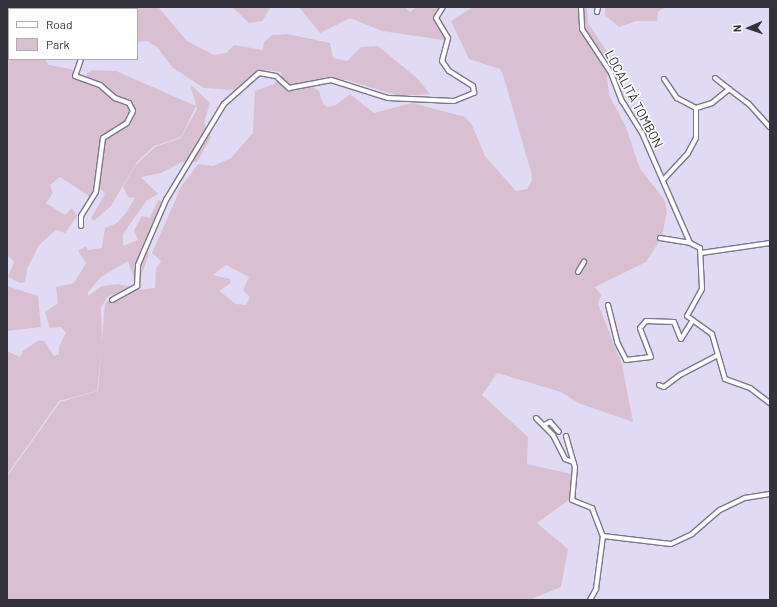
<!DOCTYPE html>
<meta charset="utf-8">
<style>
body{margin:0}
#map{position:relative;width:777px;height:607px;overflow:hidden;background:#e1daf5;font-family:Barlow,sans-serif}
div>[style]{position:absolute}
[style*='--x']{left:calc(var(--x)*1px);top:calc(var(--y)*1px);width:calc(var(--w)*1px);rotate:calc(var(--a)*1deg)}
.green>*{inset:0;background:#d9c0d0}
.roads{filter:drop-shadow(1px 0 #7b768e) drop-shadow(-1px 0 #7b768e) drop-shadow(0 1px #7b768e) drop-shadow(0 -1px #7b768e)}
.minor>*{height:4px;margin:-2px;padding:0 2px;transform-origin:2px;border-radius:2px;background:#fff}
span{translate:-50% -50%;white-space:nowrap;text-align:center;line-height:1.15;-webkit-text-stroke:3.5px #fff;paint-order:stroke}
.street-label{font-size:13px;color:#33313b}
.frame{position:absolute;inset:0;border:8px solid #33313b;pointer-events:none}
.legend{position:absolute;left:8px;top:8px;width:130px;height:52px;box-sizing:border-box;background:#fff;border:1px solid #adadb1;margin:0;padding:5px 7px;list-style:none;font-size:12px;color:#33313b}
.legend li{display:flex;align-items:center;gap:8px;height:20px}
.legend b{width:20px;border:1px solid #adadb1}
.north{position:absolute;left:729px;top:8px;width:40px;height:40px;-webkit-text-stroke:3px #fff;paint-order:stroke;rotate:268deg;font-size:11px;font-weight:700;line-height:16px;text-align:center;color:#33313b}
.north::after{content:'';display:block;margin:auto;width:14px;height:18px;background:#33313b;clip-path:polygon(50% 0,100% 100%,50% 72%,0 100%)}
</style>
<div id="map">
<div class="green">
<i style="clip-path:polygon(7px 7px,111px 7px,9px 9px,9px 59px,45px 59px,49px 65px,71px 69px,85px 83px,87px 73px,93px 70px,116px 71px,196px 106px,181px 137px,154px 146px,137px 162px,111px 206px,94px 221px,91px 218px,105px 194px,102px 190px,96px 187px,92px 198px,60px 177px,50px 185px,53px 193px,46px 203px,65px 215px,72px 208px,77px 216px,65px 233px,56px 230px,39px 245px,27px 269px,25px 282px,20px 283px,8px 277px,14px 262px,7px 254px)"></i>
<i style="clip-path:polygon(evenodd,114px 7px,158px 7px,187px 41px,214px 55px,226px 53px,234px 45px,263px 50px,264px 42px,272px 35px,288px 34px,330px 43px,333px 58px,347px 61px,361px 47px,378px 46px,418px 79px,430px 94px,399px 96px,347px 80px,326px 79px,309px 85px,319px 91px,323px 104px,328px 107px,336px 105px,350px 94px,374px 113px,412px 103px,465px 117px,472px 125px,485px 156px,516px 191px,527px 189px,532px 181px,531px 172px,503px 75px,500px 69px,469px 59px,451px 21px,473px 7px,587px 7px,588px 23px,615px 64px,607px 77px,609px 95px,626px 127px,640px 169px,664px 199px,667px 211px,662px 237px,646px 262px,595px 287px,601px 295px,598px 304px,622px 365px,633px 422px,578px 403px,561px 392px,497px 373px,482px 395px,528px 437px,527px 464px,572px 474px,570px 499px,537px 523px,568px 549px,561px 587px,529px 600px,7px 600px,7px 477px,60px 402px,98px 391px,105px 303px,117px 292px,155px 288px,156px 269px,161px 261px,152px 253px,181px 187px,198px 164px,213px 166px,231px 158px,253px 133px,255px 91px,274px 84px,282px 75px,281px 72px,268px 70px,236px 90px,204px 88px,173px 68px,157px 47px,147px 41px,137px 42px,137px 9px,114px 7px,226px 265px,249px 277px,243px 290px,250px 297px,246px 305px,236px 304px,219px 291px,231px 283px,230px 279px,213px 275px,226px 265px)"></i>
<i style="clip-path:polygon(232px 7px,271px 7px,262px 21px,249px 23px)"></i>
<i style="clip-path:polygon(299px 7px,405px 7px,410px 12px,417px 7px,441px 7px,440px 20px,451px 37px,450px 41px,382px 31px,350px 18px,320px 33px)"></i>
<i style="clip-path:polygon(605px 7px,666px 7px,658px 12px,657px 21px,636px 21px,619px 27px,605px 15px)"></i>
<i style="clip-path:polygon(190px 84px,210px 103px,204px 123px,211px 137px,197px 162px,182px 162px,161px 173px,141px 177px,158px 194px,147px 200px,123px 234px,123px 246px,138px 240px,134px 230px,142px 216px,150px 218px,158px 200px,163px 202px,146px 250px,149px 254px,140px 279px,134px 278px,128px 261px,101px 277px,88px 292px,88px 296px,102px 286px,118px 284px,131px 287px,107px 297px,101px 308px,102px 344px,97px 391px,59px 401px,7px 475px,7px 351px,20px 357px,23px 351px,39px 340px,44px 341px,54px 356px,59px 354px,59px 346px,66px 333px,61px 327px,50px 328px,45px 312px,58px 303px,56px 287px,74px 283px,86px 263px,78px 251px,86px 246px,88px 250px,102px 248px,105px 228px,117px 223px,126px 213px,135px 198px,128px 197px,123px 187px,135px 166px,155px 147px,181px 138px,197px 109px)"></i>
<i style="clip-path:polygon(7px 286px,38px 296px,41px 327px,7px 331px)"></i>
</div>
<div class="roads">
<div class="minor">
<i style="--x:581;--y:7;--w:22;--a:87"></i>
<i style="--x:582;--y:29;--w:53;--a:56.6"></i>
<i style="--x:611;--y:73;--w:30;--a:69"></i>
<i style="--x:622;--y:101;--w:38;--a:58"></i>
<i style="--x:642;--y:133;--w:120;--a:66.4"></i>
<i style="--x:690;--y:243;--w:11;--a:27"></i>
<i style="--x:700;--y:248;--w:41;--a:87.2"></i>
<i style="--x:702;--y:289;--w:31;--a:119"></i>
<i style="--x:687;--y:316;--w:31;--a:36"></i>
<i style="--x:712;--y:334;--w:47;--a:73.9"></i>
<i style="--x:725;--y:379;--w:27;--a:20"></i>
<i style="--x:750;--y:388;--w:25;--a:37"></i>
<i style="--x:113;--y:9;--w:2;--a:-90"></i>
<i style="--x:597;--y:12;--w:5;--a:-79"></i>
<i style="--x:81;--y:59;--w:18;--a:109"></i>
<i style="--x:75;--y:76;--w:27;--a:20"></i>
<i style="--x:100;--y:85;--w:20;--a:41"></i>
<i style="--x:115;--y:98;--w:15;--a:20"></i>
<i style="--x:129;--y:103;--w:9;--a:63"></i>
<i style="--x:133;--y:111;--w:13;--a:117"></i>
<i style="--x:127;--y:123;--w:28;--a:148"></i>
<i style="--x:103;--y:138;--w:54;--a:97.4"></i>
<i style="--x:96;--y:192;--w:28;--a:122"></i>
<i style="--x:81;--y:216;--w:10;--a:90"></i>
<i style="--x:715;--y:78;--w:18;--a:38"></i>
<i style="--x:664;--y:79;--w:23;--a:56"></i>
<i style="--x:677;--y:98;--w:21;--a:28"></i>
<i style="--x:664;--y:179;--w:35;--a:-47"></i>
<i style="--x:688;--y:153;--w:17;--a:-62"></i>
<i style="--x:696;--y:138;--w:30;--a:-90"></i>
<i style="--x:696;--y:108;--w:17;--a:-17"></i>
<i style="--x:712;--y:103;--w:22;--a:-39"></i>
<i style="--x:729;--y:89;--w:25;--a:37"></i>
<i style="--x:749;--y:104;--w:31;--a:48"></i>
<i style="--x:660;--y:238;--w:30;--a:9"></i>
<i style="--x:701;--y:253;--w:70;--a:-8.2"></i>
<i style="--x:578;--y:272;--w:12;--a:-59"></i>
<i style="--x:112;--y:300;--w:29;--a:-29"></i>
<i style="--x:137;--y:286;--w:21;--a:-87"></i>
<i style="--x:138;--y:265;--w:71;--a:-66.7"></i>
<i style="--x:166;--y:200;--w:112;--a:-58.9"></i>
<i style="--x:224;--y:104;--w:47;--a:-41.5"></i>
<i style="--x:259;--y:73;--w:17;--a:10"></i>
<i style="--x:276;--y:76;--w:18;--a:43"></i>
<i style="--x:289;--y:88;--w:43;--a:-10.8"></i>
<i style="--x:331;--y:80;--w:60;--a:17.5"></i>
<i style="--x:388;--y:98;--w:66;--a:2.6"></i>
<i style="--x:454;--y:101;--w:22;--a:-22"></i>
<i style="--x:474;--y:93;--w:7;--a:-98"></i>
<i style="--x:473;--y:86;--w:28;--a:-148"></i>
<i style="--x:449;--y:71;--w:12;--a:-125"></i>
<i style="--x:442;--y:61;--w:24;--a:-75"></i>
<i style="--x:448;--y:38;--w:23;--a:-121"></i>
<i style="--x:436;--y:18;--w:13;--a:-58"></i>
<i style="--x:608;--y:305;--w:38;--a:76"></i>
<i style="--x:617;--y:342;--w:20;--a:63"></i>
<i style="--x:626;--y:360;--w:25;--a:-7"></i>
<i style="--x:651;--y:357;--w:31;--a:-111"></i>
<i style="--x:640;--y:328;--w:9;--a:-49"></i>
<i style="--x:646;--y:321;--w:28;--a:2"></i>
<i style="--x:674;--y:322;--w:18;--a:68"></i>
<i style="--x:681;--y:339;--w:22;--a:-58"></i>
<i style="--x:659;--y:385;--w:5;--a:22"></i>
<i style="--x:664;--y:387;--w:20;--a:-37"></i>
<i style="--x:680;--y:375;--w:43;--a:-27.8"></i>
<i style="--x:536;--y:418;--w:24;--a:45"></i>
<i style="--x:553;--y:435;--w:27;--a:63"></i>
<i style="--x:565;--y:459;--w:9;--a:21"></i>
<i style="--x:544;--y:425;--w:7;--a:-27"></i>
<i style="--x:550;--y:422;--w:13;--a:48"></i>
<i style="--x:566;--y:436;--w:32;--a:74"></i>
<i style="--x:575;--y:467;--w:33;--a:95"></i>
<i style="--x:572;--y:500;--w:22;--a:22"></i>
<i style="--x:592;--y:508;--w:30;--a:69"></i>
<i style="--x:603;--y:536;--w:68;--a:6.7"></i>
<i style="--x:671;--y:544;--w:23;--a:-25"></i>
<i style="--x:692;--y:534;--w:37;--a:-41"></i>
<i style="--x:720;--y:510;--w:28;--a:-26"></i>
<i style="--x:745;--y:498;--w:25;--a:-9"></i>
<i style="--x:590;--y:600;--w:13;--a:-61"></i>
<i style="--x:596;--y:589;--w:53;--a:-82.5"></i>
</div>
</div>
<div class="street-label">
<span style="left:634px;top:99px;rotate:62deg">LOCALITÀ TOMBON</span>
</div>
<div class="frame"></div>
<ul class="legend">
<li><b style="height:5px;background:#fff"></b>Road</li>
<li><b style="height:11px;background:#d9c0d0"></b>Park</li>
</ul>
<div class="north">N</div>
</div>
